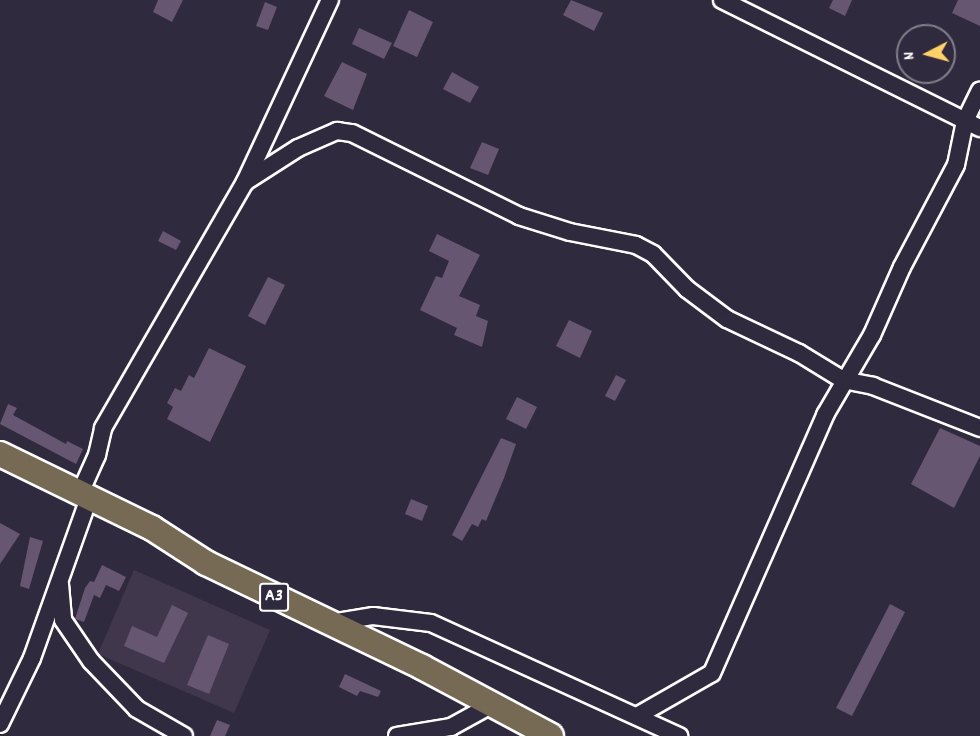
<!DOCTYPE html>
<style>
body{margin:0}
#map{position:relative;width:980px;height:736px;overflow:hidden;background:#2f2a3d;font-family:Dekko,sans-serif}
div>[style]{position:absolute}
[style*='--x']{left:calc(var(--x)*1px);top:calc(var(--y)*1px);width:calc(var(--w)*1px);rotate:calc(var(--a)*1deg)}
.built>*{inset:0;background:#40374d}
.building>*{inset:0;background:#665672}
.roads{filter:drop-shadow(2px 0 #fff) drop-shadow(-2px 0 #fff) drop-shadow(0 2px #fff) drop-shadow(0 -2px #fff)}
.minor>*{height:16px;margin:-8px;padding:0 8px;transform-origin:8px;border-radius:8px;background:#2f2a3d}
.highway>*{height:24px;margin:-12px;padding:0 12px;transform-origin:12px;border-radius:12px;background:#776a54}
span{translate:-50% -50%;white-space:nowrap;text-align:center;line-height:1.15;-webkit-text-stroke:6px #2f2a3d;paint-order:stroke}
.shield-label span{padding:2px 4px;background:#2f2a3d;border:2px solid;border-radius:4px;-webkit-text-stroke-width:0}
.shield-label{font-size:18px;color:#fff;font-weight:700}
.north{position:absolute;left:896px;top:24px;width:60px;height:60px;box-sizing:border-box;background:#2f2a3d;border:2px solid #827f8b;border-radius:50%;rotate:264deg;font-size:16px;font-weight:700;line-height:24px;text-align:center;color:#fff}
.north::after{content:'';display:block;margin:auto;width:21px;height:27px;background:#ffd166;clip-path:polygon(50% 0,100% 100%,50% 72%,0 100%)}
</style>
<div id="map">
<div class="built">
<i style="clip-path:polygon(134px 570px,270px 630px,234px 713px,98px 654px)"></i>
</div>
<div class="building">
<i style="clip-path:polygon(158px 0,183px 0,172px 22px,153px 12px)"></i>
<i style="clip-path:polygon(571px 0,603px 13px,594px 31px,563px 15px)"></i>
<i style="clip-path:polygon(833px 0,852px 0,845px 16px,829px 8px)"></i>
<i style="clip-path:polygon(958px 0,980px 0,980px 26px,952px 13px)"></i>
<i style="clip-path:polygon(265px 2px,277px 7px,268px 30px,256px 26px)"></i>
<i style="clip-path:polygon(409px 10px,433px 22px,417px 57px,393px 46px)"></i>
<i style="clip-path:polygon(359px 28px,392px 43px,384px 59px,352px 44px)"></i>
<i style="clip-path:polygon(342px 62px,367px 74px,353px 110px,324px 96px)"></i>
<i style="clip-path:polygon(452px 72px,479px 87px,470px 103px,443px 89px)"></i>
<i style="clip-path:polygon(482px 142px,499px 149px,488px 175px,470px 168px)"></i>
<i style="clip-path:polygon(163px 231px,181px 241px,176px 250px,158px 241px)"></i>
<i style="clip-path:polygon(437px 234px,480px 255px,459px 296px,480px 305px,476px 316px,488px 321px,482px 347px,454px 335px,457px 328px,420px 310px,436px 276px,442px 278px,449px 261px,429px 251px)"></i>
<i style="clip-path:polygon(268px 277px,285px 285px,265px 325px,248px 316px)"></i>
<i style="clip-path:polygon(569px 320px,592px 331px,580px 358px,556px 346px)"></i>
<i style="clip-path:polygon(209px 348px,246px 366px,210px 442px,167px 419px,173px 407px,167px 403px,175px 388px,181px 391px,189px 375px,194px 378px)"></i>
<i style="clip-path:polygon(616px 375px,626px 380px,615px 401px,605px 396px)"></i>
<i style="clip-path:polygon(517px 397px,537px 407px,526px 429px,506px 419px)"></i>
<i style="clip-path:polygon(8px 404px,17px 408px,13px 415px,66px 444px,67px 441px,83px 449px,76px 464px,0 424px)"></i>
<i style="clip-path:polygon(940px 428px,980px 446px,980px 456px,954px 508px,911px 484px)"></i>
<i style="clip-path:polygon(501px 438px,516px 444px,504px 478px,486px 521px,482px 519px,478px 527px,472px 524px,462px 541px,452px 535px)"></i>
<i style="clip-path:polygon(411px 499px,428px 506px,422px 521px,405px 514px)"></i>
<i style="clip-path:polygon(0 523px,20px 534px,0 564px)"></i>
<i style="clip-path:polygon(30px 537px,43px 541px,29px 589px,20px 586px)"></i>
<i style="clip-path:polygon(102px 565px,126px 577px,119px 591px,106px 585px,100px 598px,94px 595px,84px 622px,75px 619px,85px 588px,90px 581px,94px 582px)"></i>
<i style="clip-path:polygon(890px 604px,905px 612px,852px 716px,836px 708px)"></i>
<i style="clip-path:polygon(172px 605px,188px 613px,164px 663px,124px 646px,132px 626px,157px 637px)"></i>
<i style="clip-path:polygon(208px 635px,229px 644px,209px 694px,187px 685px)"></i>
<i style="clip-path:polygon(345px 674px,381px 691px,378px 697px,360px 691px,357px 696px,339px 687px)"></i>
<i style="clip-path:polygon(217px 720px,230px 725px,225px 736px,210px 736px)"></i>
</div>
<div class="roads">
<div class="minor">
<i style="--x:722;--y:0;--w:288;--a:26.4"></i>
<i style="--x:245;--y:182;--w:63;--a:-32.7"></i>
<i style="--x:298;--y:148;--w:43;--a:-23.6"></i>
<i style="--x:337;--y:131;--w:15;--a:8"></i>
<i style="--x:352;--y:133;--w:186;--a:26.4"></i>
<i style="--x:519;--y:216;--w:53;--a:17.4"></i>
<i style="--x:570;--y:232;--w:67;--a:11.1"></i>
<i style="--x:636;--y:245;--w:19;--a:28"></i>
<i style="--x:653;--y:254;--w:49;--a:45.8"></i>
<i style="--x:687;--y:289;--w:50;--a:36.9"></i>
<i style="--x:727;--y:319;--w:80;--a:25.3"></i>
<i style="--x:799;--y:353;--w:52;--a:31.5"></i>
<i style="--x:843;--y:380;--w:31;--a:11"></i>
<i style="--x:873;--y:386;--w:115;--a:21.4"></i>
<i style="--x:80;--y:493;--w:42;--a:-65.9"></i>
<i style="--x:97;--y:455;--w:28;--a:-77"></i>
<i style="--x:103;--y:428;--w:284;--a:-60"></i>
<i style="--x:245;--y:182;--w:201;--a:-65"></i>
<i style="--x:60;--y:584;--w:36;--a:85"></i>
<i style="--x:63;--y:620;--w:50;--a:55.7"></i>
<i style="--x:91;--y:661;--w:66;--a:46.2"></i>
<i style="--x:137;--y:709;--w:54;--a:29.9"></i>
<i style="--x:331;--y:623;--w:43;--a:-9.5"></i>
<i style="--x:373;--y:616;--w:58;--a:6.9"></i>
<i style="--x:431;--y:623;--w:273;--a:24.5"></i>
<i style="--x:637;--y:716;--w:86;--a:-29.8"></i>
<i style="--x:712;--y:673;--w:282;--a:-66.3"></i>
<i style="--x:825;--y:415;--w:93;--a:-59.6"></i>
<i style="--x:872;--y:335;--w:74;--a:-66.2"></i>
<i style="--x:902;--y:267;--w:115;--a:-62.1"></i>
<i style="--x:956;--y:165;--w:45;--a:-78.4"></i>
<i style="--x:965;--y:121;--w:34;--a:-64"></i>
<i style="--x:0;--y:724;--w:73;--a:-64.1"></i>
<i style="--x:32;--y:658;--w:170;--a:-70.4"></i>
<i style="--x:397;--y:736;--w:55;--a:-9.5"></i>
<i style="--x:451;--y:727;--w:43;--a:-28.9"></i>
</div>
<div class="highway">
<i style="--x:0;--y:454;--w:169;--a:26"></i>
<i style="--x:152;--y:528;--w:64;--a:32.9"></i>
<i style="--x:206;--y:563;--w:240;--a:25.7"></i>
<i style="--x:422;--y:667;--w:146;--a:28.1"></i>
</div>
</div>
<div class="shield-label">
<span style="left:274px;top:597px">A3</span>
</div>
<div class="north">N</div>
</div>
